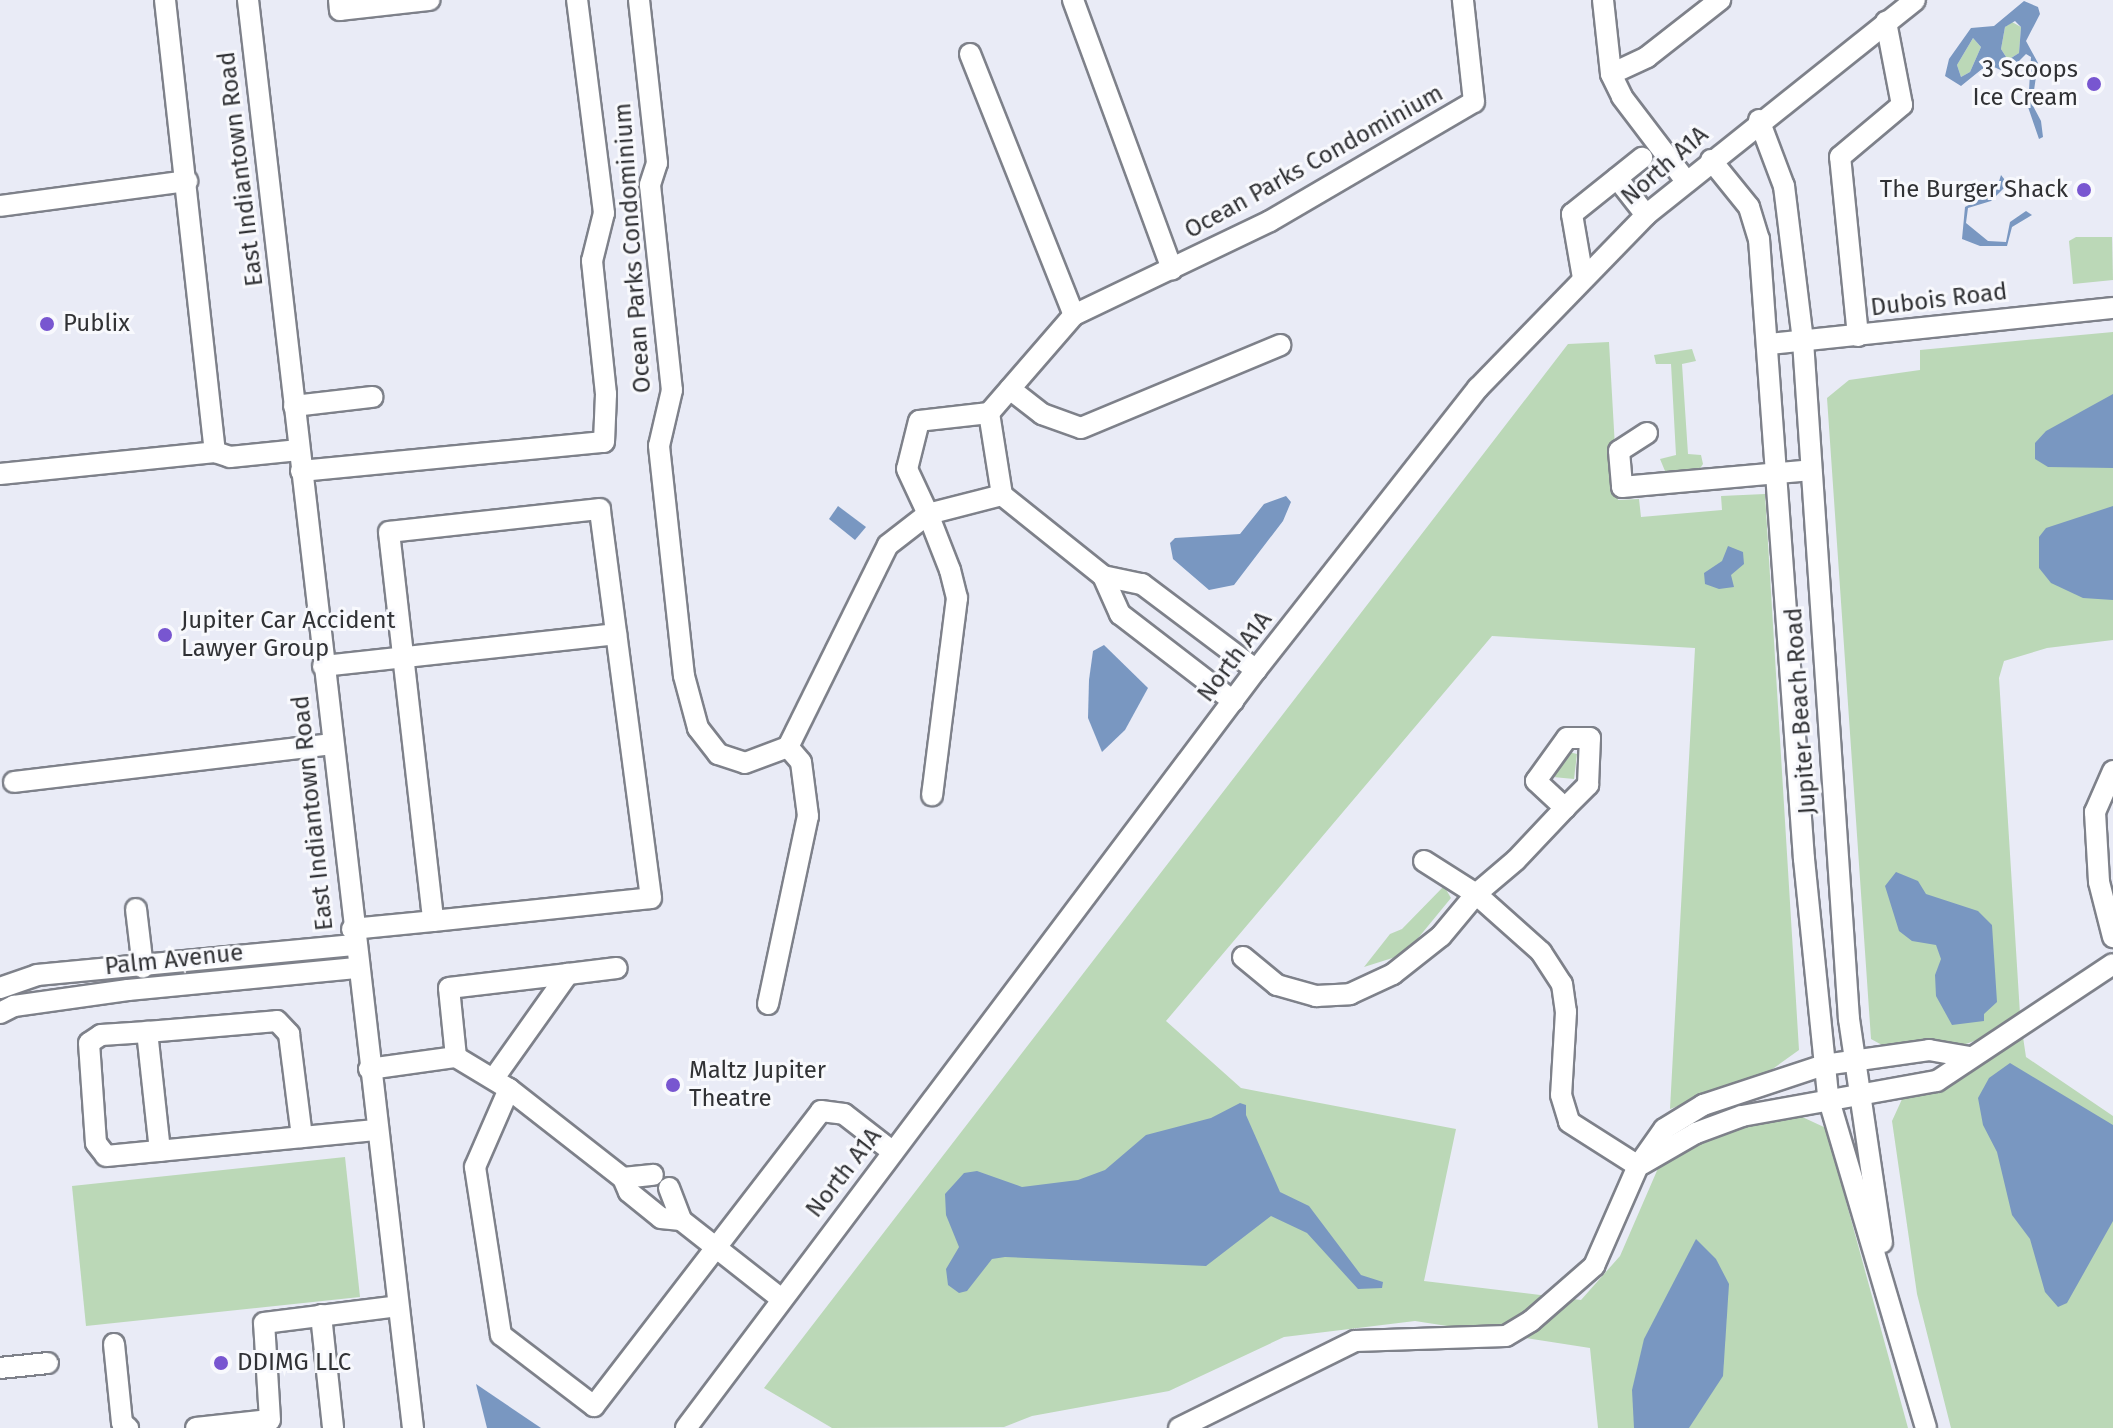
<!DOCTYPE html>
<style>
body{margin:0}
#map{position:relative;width:2113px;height:1428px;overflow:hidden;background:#e9ebf6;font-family:"Fira Sans",sans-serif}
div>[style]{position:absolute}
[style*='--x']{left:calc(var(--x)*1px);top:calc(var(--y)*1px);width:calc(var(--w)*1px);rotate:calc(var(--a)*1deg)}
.green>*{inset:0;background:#bbd8b7}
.water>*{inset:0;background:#7997c1}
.roads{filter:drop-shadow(2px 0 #7e818a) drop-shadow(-2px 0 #7e818a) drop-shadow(0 2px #7e818a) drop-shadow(0 -2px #7e818a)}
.minor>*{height:20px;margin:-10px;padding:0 10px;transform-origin:10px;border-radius:10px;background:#fff}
.dots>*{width:22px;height:22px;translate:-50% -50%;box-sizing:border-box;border:4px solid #f8f9fd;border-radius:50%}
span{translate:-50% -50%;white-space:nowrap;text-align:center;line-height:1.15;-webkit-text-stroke:6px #f8f9fd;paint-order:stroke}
.poi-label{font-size:24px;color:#313235}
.right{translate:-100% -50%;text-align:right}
.left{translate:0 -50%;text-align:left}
.street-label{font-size:24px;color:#313235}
</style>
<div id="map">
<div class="green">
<i style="clip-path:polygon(2012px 22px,2021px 27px,2019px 53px,2008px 60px,2001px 49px,2005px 27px)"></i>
<i style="clip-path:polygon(1973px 38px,1981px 47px,1970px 72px,1961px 77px,1957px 65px)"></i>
<i style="clip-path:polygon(2076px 237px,2112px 237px,2113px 280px,2073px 284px,2069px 241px)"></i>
<i style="clip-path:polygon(2113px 332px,2113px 640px,2047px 648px,2004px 661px,1999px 678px,2020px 1014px,1983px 1038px,1960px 1046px,1931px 1039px,1882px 1045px,1871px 1039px,1827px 398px,1849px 380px,1920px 370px,1920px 350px)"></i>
<i style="clip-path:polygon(1609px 342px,1618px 500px,1639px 499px,1641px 517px,1722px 510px,1721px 496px,1765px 494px,1799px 1050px,1767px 1073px,1670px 1109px,1695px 648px,1492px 636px,1166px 1021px,1241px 1088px,1456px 1129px,1424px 1281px,1581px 1300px,1620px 1256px,1659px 1166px,1680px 1151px,1716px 1133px,1798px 1115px,1826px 1128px,1908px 1428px,1598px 1428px,1590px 1348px,1415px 1321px,1284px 1337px,1169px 1391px,1032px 1416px,1004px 1427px,832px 1428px,764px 1388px,1568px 344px)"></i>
<i style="clip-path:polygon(1692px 349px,1696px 361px,1682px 364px,1688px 454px,1701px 455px,1703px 464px,1699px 470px,1665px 471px,1660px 459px,1676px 455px,1671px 364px,1656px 364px,1654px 355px)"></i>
<i style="clip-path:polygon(1569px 752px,1577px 754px,1574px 779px,1553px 777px)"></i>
<i style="clip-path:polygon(1444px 886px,1451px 898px,1405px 954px,1364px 967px,1390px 934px,1402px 929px)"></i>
<i style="clip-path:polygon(2023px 1037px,2026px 1057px,2113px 1116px,2113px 1428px,1951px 1428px,1917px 1294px,1892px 1121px,1903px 1097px,1941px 1090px)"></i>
<i style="clip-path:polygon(345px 1157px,360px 1297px,86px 1326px,72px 1186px)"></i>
</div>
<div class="water">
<i style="clip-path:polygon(evenodd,2024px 1px,2038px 7px,2040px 14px,2026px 41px,2038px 63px,2032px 104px,2041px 121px,2043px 137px,2039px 139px,2028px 107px,2031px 57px,2026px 54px,2007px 73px,1994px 67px,1982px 69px,1961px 86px,1945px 76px,1949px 59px,1971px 28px,1994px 26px,2024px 1px,2015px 21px,2021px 27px,2019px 53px,2008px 60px,2001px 49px,2005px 27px,2015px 21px,2024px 1px,1973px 38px,1981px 47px,1970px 72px,1961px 77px,1957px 65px,1973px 38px)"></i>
<i style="clip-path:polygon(2001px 175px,2008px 184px,1991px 201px,1968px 208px,1966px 223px,1988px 241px,2006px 242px,2010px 222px,2026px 211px,2032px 215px,2012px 227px,2007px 246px,1980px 246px,1962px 239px,1965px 207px,1996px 191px)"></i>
<i style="clip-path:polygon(2113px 394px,2113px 468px,2048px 467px,2035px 459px,2035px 443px,2046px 431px)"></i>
<i style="clip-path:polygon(1286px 496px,1291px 502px,1283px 521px,1234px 585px,1209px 590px,1173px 559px,1170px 543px,1175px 538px,1240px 534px,1264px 504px)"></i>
<i style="clip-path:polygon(838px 506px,866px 527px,855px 540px,829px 519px)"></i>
<i style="clip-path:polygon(2113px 506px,2113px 600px,2083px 598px,2051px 583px,2039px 568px,2039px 537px,2046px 528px)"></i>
<i style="clip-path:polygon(1728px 546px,1743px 552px,1744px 564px,1731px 575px,1734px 587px,1719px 589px,1705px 584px,1704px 573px,1722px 561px)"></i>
<i style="clip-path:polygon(1104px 645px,1148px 688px,1125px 730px,1102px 752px,1088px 718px,1089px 680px,1093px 651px)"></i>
<i style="clip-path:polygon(1896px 872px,1918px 881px,1926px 894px,1978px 911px,1992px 925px,1997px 1002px,1984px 1014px,1984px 1021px,1952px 1025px,1936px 996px,1935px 975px,1941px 959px,1936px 945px,1912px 941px,1899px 931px,1885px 886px)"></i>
<i style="clip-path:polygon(2010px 1063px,2113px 1125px,2113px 1221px,2067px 1303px,2058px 1307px,2045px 1292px,2030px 1239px,2012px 1215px,1997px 1152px,1983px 1125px,1978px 1098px,1989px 1078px)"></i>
<i style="clip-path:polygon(1240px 1103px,1246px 1105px,1246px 1115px,1280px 1192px,1309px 1206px,1361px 1275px,1383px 1282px,1382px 1288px,1358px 1289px,1307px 1233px,1271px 1216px,1206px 1266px,1005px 1257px,992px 1259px,967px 1291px,959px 1293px,948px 1285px,946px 1269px,959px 1247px,946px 1215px,945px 1194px,964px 1173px,977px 1171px,1022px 1187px,1078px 1180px,1105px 1170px,1146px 1135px,1211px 1118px)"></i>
<i style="clip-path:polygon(1696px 1239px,1716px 1259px,1729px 1284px,1723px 1376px,1689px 1428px,1634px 1428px,1632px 1390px,1644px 1339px)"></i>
<i style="clip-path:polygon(476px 1384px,541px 1428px,487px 1428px)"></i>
</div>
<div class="roads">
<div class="minor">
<i style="--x:165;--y:0;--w:455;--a:83.7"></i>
<i style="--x:215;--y:452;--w:16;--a:18"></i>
<i style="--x:230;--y:457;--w:69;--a:-5.8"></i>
<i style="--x:248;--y:0;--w:1438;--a:83.41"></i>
<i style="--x:339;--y:0;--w:10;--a:84"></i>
<i style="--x:340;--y:10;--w:90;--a:-6.4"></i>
<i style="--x:639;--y:0;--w:164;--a:83.7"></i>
<i style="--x:657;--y:163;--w:23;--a:108"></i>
<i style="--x:650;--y:185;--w:206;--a:83.9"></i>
<i style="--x:672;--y:390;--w:57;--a:103.1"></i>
<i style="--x:659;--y:446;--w:231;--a:83.8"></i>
<i style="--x:684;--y:676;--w:54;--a:74.9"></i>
<i style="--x:698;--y:728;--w:33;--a:52"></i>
<i style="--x:718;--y:754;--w:28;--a:18"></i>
<i style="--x:745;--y:763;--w:46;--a:-20.4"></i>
<i style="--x:788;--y:747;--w:225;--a:-63.7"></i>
<i style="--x:888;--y:545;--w:51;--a:-37.8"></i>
<i style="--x:928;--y:514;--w:76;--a:-14.4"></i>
<i style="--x:1002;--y:495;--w:83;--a:-99"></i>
<i style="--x:989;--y:413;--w:70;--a:173.5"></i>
<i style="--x:919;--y:421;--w:49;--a:104"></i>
<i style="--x:907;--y:469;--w:50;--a:65"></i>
<i style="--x:928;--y:514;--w:60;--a:68.6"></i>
<i style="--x:950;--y:570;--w:29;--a:76"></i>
<i style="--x:957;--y:598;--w:199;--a:97.2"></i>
<i style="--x:1073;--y:0;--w:287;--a:69.8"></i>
<i style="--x:1603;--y:0;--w:74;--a:83.8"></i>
<i style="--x:1611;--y:74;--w:25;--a:64"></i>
<i style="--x:1622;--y:97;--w:106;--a:52.7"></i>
<i style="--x:970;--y:54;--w:281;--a:68.3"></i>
<i style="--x:1611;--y:74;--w:40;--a:-25"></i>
<i style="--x:1647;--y:57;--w:93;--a:-38"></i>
<i style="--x:1759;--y:120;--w:71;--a:69.3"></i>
<i style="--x:1784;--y:186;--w:156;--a:83"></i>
<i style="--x:1803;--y:341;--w:680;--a:86.12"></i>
<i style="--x:1849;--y:1019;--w:226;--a:81.6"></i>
<i style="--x:1711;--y:160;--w:60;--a:51"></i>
<i style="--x:1749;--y:207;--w:34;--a:73"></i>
<i style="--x:1759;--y:239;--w:622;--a:85.85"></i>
<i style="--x:1804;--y:859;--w:239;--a:84.2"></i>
<i style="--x:1828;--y:1097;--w:345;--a:73.5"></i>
<i style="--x:1617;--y:178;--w:47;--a:51.9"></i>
<i style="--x:0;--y:206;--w:189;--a:-7.6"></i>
<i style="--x:1583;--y:278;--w:65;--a:-99.8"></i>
<i style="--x:1572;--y:214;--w:90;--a:-38.7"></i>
<i style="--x:1858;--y:336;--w:180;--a:-95.7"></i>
<i style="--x:1840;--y:157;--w:81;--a:-40"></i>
<i style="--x:1902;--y:105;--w:85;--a:-100.9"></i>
<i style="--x:1770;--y:344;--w:345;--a:-6"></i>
<i style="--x:1010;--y:389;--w:41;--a:38"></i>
<i style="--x:1042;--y:414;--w:41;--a:19.7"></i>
<i style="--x:1081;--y:428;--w:216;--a:-22.6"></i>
<i style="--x:294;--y:406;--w:79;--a:-6.6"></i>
<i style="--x:989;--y:413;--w:130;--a:-49.1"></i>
<i style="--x:1074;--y:315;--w:217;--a:-25.6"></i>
<i style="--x:1270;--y:221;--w:236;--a:-30.3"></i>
<i style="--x:1474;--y:102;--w:103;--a:-96.2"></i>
<i style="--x:1647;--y:433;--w:33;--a:147"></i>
<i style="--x:1619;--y:451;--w:36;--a:85"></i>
<i style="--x:1622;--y:487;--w:190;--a:-5.1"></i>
<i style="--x:301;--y:471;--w:304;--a:-5.5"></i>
<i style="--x:604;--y:442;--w:48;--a:-87.6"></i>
<i style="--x:606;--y:394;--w:134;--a:-96"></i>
<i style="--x:592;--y:261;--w:49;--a:-76"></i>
<i style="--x:604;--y:213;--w:215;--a:-97.2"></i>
<i style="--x:0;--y:474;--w:216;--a:-5.8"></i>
<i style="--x:1002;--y:495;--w:129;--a:38.7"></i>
<i style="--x:1103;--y:576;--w:40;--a:12"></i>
<i style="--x:1142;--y:584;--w:143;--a:37"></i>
<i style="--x:1103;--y:576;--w:42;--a:65.9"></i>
<i style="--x:1120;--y:614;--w:143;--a:37.6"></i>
<i style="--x:323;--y:666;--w:295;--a:-6.2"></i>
<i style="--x:2113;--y:771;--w:45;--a:113.7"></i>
<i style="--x:2095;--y:812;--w:70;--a:86.7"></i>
<i style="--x:2099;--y:882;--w:57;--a:75.7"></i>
<i style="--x:14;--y:782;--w:319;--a:-6.8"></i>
<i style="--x:1424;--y:861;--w:62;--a:32.4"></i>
<i style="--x:1476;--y:894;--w:87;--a:41.7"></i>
<i style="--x:1541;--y:952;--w:38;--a:57"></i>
<i style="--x:1562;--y:984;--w:28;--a:82"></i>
<i style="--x:1566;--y:1012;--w:83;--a:93.4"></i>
<i style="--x:1561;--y:1095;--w:28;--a:73"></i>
<i style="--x:1569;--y:1122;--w:82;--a:32.5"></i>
<i style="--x:136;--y:909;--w:59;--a:83.2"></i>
<i style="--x:352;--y:929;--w:81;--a:-5.6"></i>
<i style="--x:433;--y:921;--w:219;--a:-6"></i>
<i style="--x:651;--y:898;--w:392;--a:-97.5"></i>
<i style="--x:600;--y:509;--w:212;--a:173.8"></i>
<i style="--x:389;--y:532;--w:391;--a:83.5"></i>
<i style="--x:1243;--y:957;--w:44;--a:39.5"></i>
<i style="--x:1277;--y:985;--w:41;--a:15.8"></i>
<i style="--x:1316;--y:996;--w:34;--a:-3"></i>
<i style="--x:1350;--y:994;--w:47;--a:-24.9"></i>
<i style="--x:1393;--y:974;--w:61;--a:-38.4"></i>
<i style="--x:1441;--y:936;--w:55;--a:-50.2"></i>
<i style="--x:1476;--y:894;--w:52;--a:-40.4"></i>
<i style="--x:1516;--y:860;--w:71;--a:-46.7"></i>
<i style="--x:1565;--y:808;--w:33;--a:-45"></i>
<i style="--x:1588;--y:785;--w:47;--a:-87.6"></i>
<i style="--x:1590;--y:738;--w:23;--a:180"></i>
<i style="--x:1567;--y:738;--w:53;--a:125.8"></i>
<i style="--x:1536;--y:781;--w:40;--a:43"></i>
<i style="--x:0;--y:988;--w:39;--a:-19"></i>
<i style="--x:37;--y:975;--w:318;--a:-5.4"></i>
<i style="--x:768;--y:1004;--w:192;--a:-78"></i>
<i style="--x:808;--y:816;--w:54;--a:-97.4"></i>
<i style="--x:801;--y:762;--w:20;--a:-131"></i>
<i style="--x:0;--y:1013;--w:16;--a:-27"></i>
<i style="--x:14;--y:1006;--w:115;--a:-8"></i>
<i style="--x:128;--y:990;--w:229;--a:-5.5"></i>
<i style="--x:147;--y:1032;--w:46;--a:176.3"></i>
<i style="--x:101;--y:1035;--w:14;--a:146"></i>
<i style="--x:89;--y:1043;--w:100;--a:86"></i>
<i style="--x:96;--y:1143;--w:16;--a:52"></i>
<i style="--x:106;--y:1156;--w:271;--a:-5.5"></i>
<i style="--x:456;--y:1057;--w:69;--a:-95.8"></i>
<i style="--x:449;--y:988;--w:120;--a:-6.7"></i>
<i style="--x:369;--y:1069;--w:88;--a:-7.9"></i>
<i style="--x:456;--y:1057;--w:62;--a:31.1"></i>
<i style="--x:509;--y:1089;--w:145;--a:38"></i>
<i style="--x:623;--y:1178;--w:30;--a:-6"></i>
<i style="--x:494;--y:1078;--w:128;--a:-54.6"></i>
<i style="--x:568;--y:974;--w:49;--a:-7"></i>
<i style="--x:509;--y:1089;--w:85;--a:113.6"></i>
<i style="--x:475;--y:1167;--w:170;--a:81.2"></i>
<i style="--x:501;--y:1335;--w:117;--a:37.4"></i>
<i style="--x:594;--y:1406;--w:372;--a:-52.4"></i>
<i style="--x:821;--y:1111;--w:23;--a:7"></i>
<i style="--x:844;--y:1114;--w:62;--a:37.8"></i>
<i style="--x:160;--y:1151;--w:120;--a:-96.2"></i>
<i style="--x:147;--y:1032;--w:130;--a:-4.8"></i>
<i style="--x:277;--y:1021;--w:18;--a:47"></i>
<i style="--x:289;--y:1034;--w:104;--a:82.8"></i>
<i style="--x:1642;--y:1164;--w:62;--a:-29.9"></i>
<i style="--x:1696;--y:1133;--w:49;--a:-20.3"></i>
<i style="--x:1742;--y:1116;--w:198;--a:-10.2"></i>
<i style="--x:1937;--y:1081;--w:211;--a:-33.6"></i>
<i style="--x:623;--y:1178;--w:15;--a:67"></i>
<i style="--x:629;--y:1192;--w:41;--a:39.1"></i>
<i style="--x:661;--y:1218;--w:20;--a:6"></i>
<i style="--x:681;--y:1220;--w:126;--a:38.2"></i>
<i style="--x:669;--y:1188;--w:34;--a:69"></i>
<i style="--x:321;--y:1315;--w:114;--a:83.9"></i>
<i style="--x:114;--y:1344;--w:79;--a:84.2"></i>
<i style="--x:122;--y:1423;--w:8;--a:40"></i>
<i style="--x:0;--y:1368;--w:48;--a:-5.9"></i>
<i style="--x:196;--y:1428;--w:74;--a:-6.2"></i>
<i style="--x:270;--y:1420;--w:97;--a:-93.5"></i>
<i style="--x:264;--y:1323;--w:135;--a:-7.2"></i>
<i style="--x:686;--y:1428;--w:948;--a:-53.06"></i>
<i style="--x:1256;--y:670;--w:359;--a:-51.8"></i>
<i style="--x:1478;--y:388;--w:241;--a:-45.8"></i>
<i style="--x:1646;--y:215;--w:344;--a:-38.6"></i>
<i style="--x:1179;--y:1428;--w:196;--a:-26.3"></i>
<i style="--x:1355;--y:1341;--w:151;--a:-1.9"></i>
<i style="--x:1506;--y:1336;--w:29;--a:-31"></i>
<i style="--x:1531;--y:1321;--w:84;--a:-41.1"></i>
<i style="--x:1594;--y:1266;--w:109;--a:-66.3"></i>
<i style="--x:1638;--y:1166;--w:45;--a:-54.9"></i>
<i style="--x:1664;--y:1129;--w:46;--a:-31.6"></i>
<i style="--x:1703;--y:1105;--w:127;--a:-18.3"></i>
<i style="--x:1824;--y:1065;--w:106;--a:-8.1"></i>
<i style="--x:1929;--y:1050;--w:40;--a:10"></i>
</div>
</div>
<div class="dots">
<i style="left:2094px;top:84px;background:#7856d0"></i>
<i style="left:2084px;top:190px;background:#7856d0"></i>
<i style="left:47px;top:324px;background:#7856d0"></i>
<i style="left:165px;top:635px;background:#7856d0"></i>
<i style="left:673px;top:1085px;background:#7856d0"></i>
<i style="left:221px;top:1363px;background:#7856d0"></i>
</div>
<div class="poi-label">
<span class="right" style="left:2078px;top:84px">3 Scoops<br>Ice Cream</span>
<span class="right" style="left:2068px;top:190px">The Burger Shack</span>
<span class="left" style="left:63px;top:324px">Publix</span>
<span class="left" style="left:181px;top:635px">Jupiter Car Accident<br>Lawyer Group</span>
<span class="left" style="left:689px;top:1085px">Maltz Jupiter<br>Theatre</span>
<span class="left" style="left:237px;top:1363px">DDIMG LLC</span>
</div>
<div class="street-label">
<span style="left:1314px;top:162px;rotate:-29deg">Ocean Parks Condominium</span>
<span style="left:1665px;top:166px;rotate:-41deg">North A1A</span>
<span style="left:241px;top:169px;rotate:-97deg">East Indiantown Road</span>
<span style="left:633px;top:248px;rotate:-94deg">Ocean Parks Condominium</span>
<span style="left:1939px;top:300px;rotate:-7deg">Dubois Road</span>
<span style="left:1235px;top:657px;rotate:-53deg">North A1A</span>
<span style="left:1801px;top:711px;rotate:-94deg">Jupiter Beach Road</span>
<span style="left:313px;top:813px;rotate:-96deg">East Indiantown Road</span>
<span style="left:174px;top:960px;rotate:-6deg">Palm Avenue</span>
<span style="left:844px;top:1173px;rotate:-52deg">North A1A</span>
</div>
</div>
